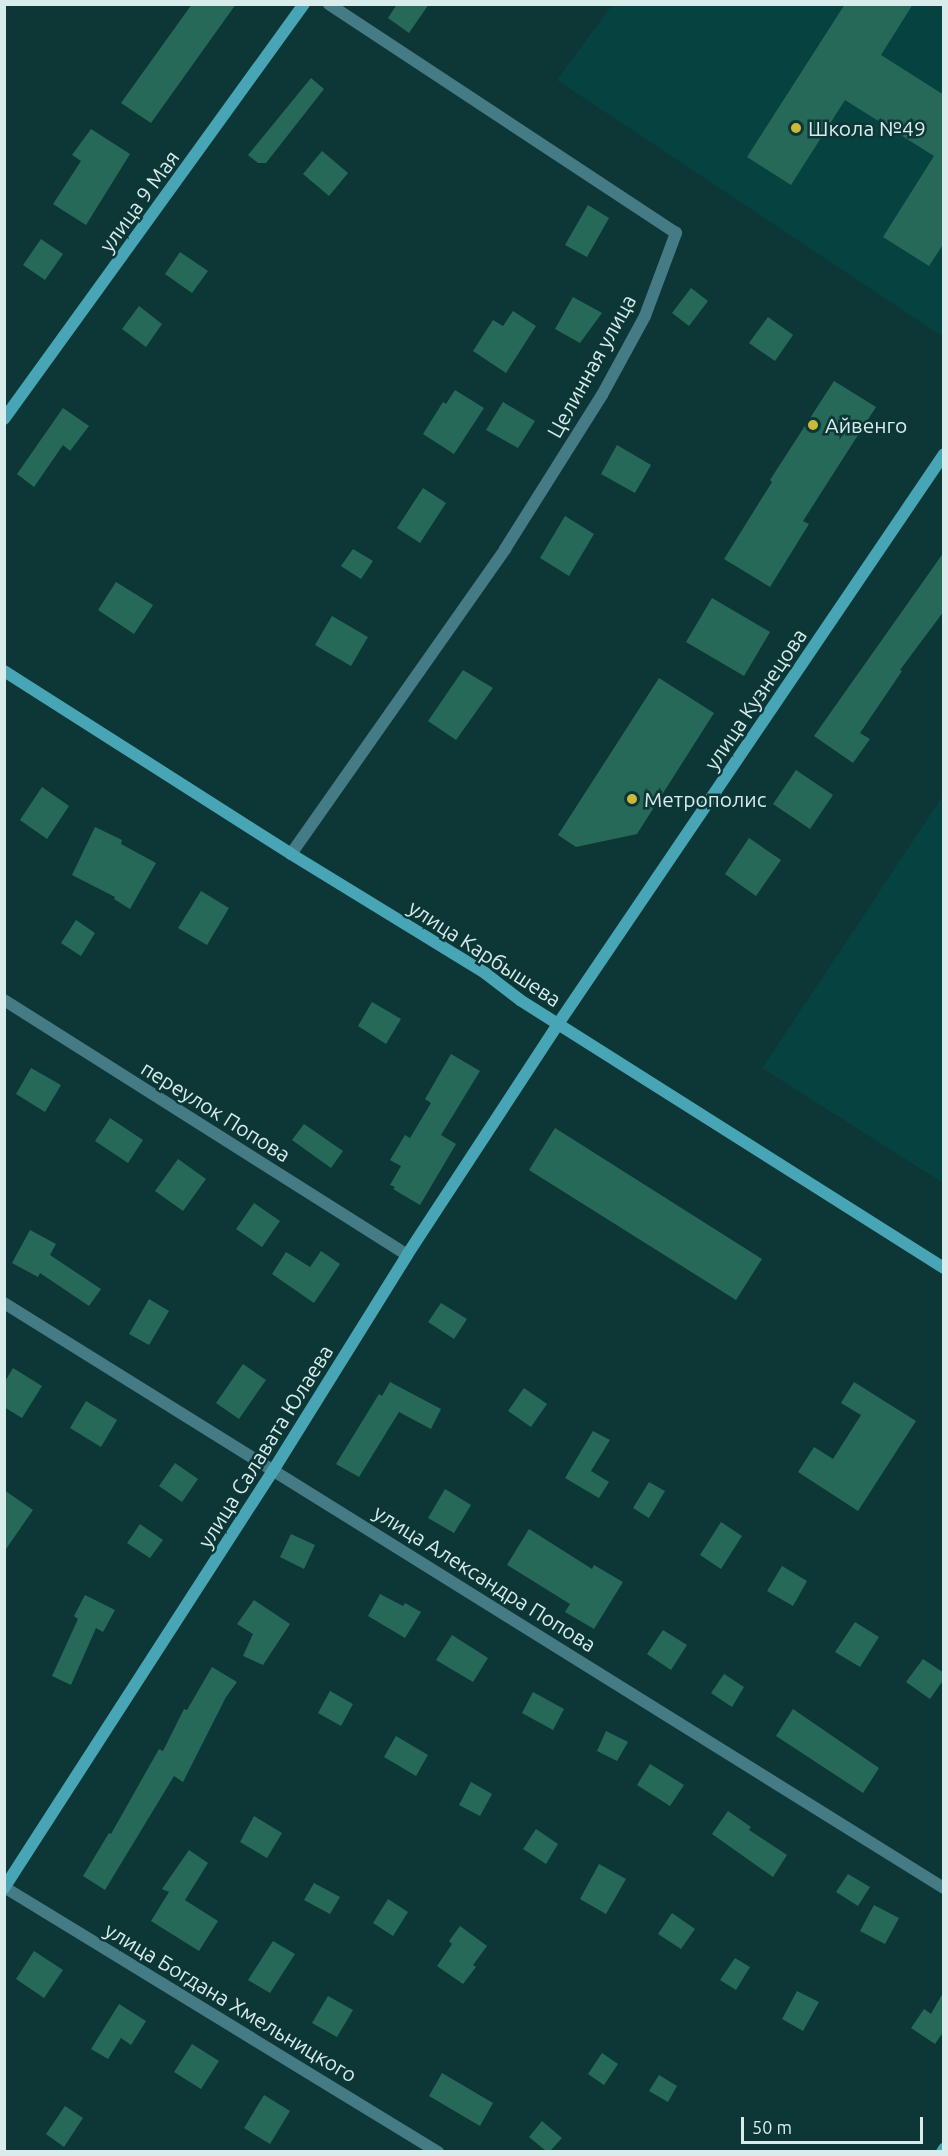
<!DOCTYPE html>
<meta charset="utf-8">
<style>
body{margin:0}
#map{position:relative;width:948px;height:2156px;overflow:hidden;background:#0c3736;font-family:Ubuntu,sans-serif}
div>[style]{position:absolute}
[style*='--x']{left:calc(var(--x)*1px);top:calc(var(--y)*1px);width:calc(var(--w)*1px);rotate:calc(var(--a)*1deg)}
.built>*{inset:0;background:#064240}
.building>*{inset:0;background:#276958}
.street>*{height:12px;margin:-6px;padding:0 6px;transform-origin:6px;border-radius:6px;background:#457b85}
.secondary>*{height:12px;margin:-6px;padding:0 6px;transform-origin:6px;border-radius:6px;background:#48a5b5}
.dots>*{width:16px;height:16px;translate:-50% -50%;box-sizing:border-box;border:3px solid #0c3736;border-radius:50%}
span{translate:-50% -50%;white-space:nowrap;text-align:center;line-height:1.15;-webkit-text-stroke:5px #0c3736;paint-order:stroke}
.poi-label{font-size:21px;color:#d7eceb}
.left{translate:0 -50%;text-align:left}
.street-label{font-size:21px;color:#d7eceb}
.frame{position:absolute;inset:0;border:6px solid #d7eceb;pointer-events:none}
.scale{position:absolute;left:741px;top:2117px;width:182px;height:27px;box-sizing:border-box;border:3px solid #d7eceb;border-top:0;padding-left:8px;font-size:18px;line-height:21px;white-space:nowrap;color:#d7eceb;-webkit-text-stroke:4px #0c3736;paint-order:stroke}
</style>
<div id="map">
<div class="built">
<i style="clip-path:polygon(612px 5px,943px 5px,943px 337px,557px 80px)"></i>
<i style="clip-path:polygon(943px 796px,943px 1183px,762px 1068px)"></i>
</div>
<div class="building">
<i style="clip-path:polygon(192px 4px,236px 4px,151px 123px,121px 103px)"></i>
<i style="clip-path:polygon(397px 4px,429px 4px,409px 33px,388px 18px)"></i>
<i style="clip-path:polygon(845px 4px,913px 4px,881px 55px,944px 95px,944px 243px,929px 266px,883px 237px,934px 156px,845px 100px,791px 185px,747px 157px)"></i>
<i style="clip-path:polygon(311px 78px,324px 89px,266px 163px,258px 163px,248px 155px)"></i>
<i style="clip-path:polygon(91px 129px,130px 154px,86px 225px,53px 204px,81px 161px,72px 155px)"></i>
<i style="clip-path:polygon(322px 151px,348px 173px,329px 196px,303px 174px)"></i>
<i style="clip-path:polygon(588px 205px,609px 218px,587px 257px,565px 245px)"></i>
<i style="clip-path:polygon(41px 239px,63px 254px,45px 280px,23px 265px)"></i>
<i style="clip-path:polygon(180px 252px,208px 271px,192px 293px,165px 274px)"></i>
<i style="clip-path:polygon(691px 288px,708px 301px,689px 326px,672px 313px)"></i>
<i style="clip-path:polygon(573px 297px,602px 313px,580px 343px,555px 329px)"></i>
<i style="clip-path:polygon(139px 306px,162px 324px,146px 347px,122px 329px)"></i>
<i style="clip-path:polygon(513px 311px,536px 326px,506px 373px,473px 351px,493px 320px,503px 326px)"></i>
<i style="clip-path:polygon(768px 317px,793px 335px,775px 361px,749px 343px)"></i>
<i style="clip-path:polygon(834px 381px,876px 407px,803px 521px,809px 524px,770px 587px,724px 559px,772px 482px,770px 480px)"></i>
<i style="clip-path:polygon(455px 390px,484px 408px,454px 454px,423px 434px,443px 402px,446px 404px)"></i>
<i style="clip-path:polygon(503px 402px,535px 421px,518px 448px,486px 430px)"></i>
<i style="clip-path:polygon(63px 408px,89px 426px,70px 451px,63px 445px,34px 487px,17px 474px)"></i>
<i style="clip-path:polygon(617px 445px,651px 465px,635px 493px,601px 474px)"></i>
<i style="clip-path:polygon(423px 488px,446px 503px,420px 543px,397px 528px)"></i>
<i style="clip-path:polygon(565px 516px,594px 534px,569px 576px,540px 558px)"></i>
<i style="clip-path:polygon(353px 549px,373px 561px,361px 579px,341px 566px)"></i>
<i style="clip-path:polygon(944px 552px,944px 611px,900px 670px,902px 671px,860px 733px,870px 739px,853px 763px,814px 736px)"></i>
<i style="clip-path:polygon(116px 582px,153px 605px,134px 634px,98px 610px)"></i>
<i style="clip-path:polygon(712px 598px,770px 632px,744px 676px,686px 642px)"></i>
<i style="clip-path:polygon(332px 616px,368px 637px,351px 666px,315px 645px)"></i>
<i style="clip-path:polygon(463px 670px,493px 688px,456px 740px,428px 721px)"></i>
<i style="clip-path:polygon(659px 678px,714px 713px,637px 834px,576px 847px,558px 835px)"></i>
<i style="clip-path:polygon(796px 770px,833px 795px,810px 829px,773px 804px)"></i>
<i style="clip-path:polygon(42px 787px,69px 806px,47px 839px,20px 820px)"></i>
<i style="clip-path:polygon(95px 827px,122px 840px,121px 844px,156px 863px,130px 909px,114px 899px,115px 897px,72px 875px)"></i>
<i style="clip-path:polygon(749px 838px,781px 860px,756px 896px,725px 874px)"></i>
<i style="clip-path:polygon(201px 891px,229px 908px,207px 945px,178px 928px)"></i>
<i style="clip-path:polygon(76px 920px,95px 933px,81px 956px,61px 943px)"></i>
<i style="clip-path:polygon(372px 1002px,401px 1019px,386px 1044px,358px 1026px)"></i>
<i style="clip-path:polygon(451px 1054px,480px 1071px,441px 1135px,456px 1144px,420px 1205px,393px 1189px,395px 1187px,390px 1185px,401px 1166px,390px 1160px,405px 1135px,410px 1138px,431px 1103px,425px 1099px)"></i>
<i style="clip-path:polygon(31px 1068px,61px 1085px,45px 1112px,16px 1094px)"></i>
<i style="clip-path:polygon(110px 1118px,143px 1140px,128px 1163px,95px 1141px)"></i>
<i style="clip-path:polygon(304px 1124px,343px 1151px,331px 1168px,292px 1140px)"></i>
<i style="clip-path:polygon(555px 1128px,762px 1259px,736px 1300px,529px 1170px)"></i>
<i style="clip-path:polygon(178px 1159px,206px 1179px,183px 1211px,155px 1191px)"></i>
<i style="clip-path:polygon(254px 1203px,280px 1221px,262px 1247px,236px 1229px)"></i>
<i style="clip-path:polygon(30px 1230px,56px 1244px,50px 1255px,101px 1289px,89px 1306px,40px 1273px,38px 1277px,12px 1263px)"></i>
<i style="clip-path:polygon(321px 1251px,340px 1264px,314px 1303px,272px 1274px,286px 1252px,310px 1267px)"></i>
<i style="clip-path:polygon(149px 1299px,169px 1311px,149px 1345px,129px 1334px)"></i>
<i style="clip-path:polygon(441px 1303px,467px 1319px,454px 1339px,428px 1322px)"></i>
<i style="clip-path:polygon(243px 1364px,266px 1380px,239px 1419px,216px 1403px)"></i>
<i style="clip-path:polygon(13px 1368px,42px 1386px,22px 1418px,4px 1407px,4px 1383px)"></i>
<i style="clip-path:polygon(390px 1382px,441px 1409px,431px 1429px,399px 1412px,359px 1477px,336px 1464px,379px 1394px,382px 1396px)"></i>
<i style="clip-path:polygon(854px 1382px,916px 1421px,858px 1511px,798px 1472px,814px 1447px,833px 1459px,861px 1415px,841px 1403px)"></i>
<i style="clip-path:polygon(524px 1388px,547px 1404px,531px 1427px,508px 1411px)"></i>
<i style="clip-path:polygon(86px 1401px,117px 1420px,101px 1447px,70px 1428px)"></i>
<i style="clip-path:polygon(593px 1431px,610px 1440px,591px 1471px,609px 1482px,599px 1498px,565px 1478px)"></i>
<i style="clip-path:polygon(175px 1463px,198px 1479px,182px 1502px,159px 1486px)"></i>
<i style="clip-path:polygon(649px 1482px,665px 1491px,649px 1518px,633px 1508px)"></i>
<i style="clip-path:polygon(445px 1489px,471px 1505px,454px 1533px,428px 1518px)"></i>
<i style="clip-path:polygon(4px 1490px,33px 1510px,4px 1552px)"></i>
<i style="clip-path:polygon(721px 1522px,742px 1536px,721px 1569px,700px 1555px)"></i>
<i style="clip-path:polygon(140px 1524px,163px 1540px,150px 1558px,127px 1543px)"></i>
<i style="clip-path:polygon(529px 1529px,592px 1569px,594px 1565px,623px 1582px,594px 1629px,565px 1612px,570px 1604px,507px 1565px)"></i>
<i style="clip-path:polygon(291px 1534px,315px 1545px,304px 1569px,280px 1557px)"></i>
<i style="clip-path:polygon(782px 1566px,807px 1581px,793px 1606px,767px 1591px)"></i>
<i style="clip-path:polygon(380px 1594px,403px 1606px,405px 1603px,421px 1612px,405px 1638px,368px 1616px)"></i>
<i style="clip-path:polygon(85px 1595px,115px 1610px,103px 1632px,96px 1628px,71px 1685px,52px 1676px,78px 1619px,74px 1616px)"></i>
<i style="clip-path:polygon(254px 1600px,290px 1624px,263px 1665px,243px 1656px,253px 1634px,237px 1624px)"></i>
<i style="clip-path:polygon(855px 1622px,879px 1637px,860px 1667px,835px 1652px)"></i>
<i style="clip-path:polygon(663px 1630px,687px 1645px,671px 1670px,647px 1654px)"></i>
<i style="clip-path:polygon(452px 1635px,488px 1658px,473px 1682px,436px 1660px)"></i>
<i style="clip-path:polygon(923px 1659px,944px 1673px,944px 1679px,930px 1699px,906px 1682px)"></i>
<i style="clip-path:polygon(212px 1667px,237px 1682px,226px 1697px,183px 1782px,174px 1776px,105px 1890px,83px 1876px,109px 1833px,111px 1834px,159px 1749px,163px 1751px,184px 1709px,187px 1710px)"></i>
<i style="clip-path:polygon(724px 1674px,744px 1687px,732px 1707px,711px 1693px)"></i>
<i style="clip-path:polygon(330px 1691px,353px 1704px,341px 1726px,318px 1713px)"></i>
<i style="clip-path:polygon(533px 1692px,564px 1709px,553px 1730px,522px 1713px)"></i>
<i style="clip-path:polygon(793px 1709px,879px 1768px,863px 1793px,776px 1736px)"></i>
<i style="clip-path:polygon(606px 1731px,628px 1742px,617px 1761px,597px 1751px)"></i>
<i style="clip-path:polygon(396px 1736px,428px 1755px,416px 1776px,384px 1757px)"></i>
<i style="clip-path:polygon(650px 1764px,684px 1785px,670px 1806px,637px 1785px)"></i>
<i style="clip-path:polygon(471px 1782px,492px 1794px,480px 1816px,459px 1805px)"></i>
<i style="clip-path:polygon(728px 1811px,751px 1827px,749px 1830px,787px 1855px,773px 1877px,712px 1834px)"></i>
<i style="clip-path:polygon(254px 1816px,282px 1833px,267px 1858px,240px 1842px)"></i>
<i style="clip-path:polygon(536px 1829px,558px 1844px,546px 1864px,523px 1849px)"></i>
<i style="clip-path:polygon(189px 1850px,208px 1863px,185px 1900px,180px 1897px,218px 1921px,199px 1951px,151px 1921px,169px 1892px,162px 1889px)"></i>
<i style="clip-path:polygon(599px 1864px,626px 1879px,606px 1914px,580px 1899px)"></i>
<i style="clip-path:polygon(848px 1874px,870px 1887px,858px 1906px,836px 1892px)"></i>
<i style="clip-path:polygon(314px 1883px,340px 1897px,330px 1914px,304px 1900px)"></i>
<i style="clip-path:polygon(388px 1899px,408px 1912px,393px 1936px,373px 1923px)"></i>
<i style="clip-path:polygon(874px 1905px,899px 1918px,885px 1944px,860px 1931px)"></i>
<i style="clip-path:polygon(672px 1913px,695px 1929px,681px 1949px,658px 1934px)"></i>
<i style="clip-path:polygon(460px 1926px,487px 1946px,473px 1965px,476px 1967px,463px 1984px,437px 1966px,452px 1944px,449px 1941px)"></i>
<i style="clip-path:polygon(273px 1941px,295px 1954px,270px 1993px,248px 1980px)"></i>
<i style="clip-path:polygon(34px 1951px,63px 1970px,44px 1998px,16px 1979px)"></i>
<i style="clip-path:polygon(735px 1958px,750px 1967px,736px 1990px,720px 1980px)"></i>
<i style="clip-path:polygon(797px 1991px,819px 2002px,803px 2031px,782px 2019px)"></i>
<i style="clip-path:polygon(944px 1991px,944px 2031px,935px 2044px,911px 2028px,924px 2009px,931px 2014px)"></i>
<i style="clip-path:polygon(328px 1996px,353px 2010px,337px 2037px,312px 2023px)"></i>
<i style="clip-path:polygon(119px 2004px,146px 2021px,131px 2045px,121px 2038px,108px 2059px,91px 2049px)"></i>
<i style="clip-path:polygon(192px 2044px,219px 2061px,201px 2089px,174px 2072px)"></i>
<i style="clip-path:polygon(602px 2053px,618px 2064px,604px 2085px,588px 2074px)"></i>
<i style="clip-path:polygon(442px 2073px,493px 2103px,480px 2126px,429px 2096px)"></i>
<i style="clip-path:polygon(659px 2075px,677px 2086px,668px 2102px,649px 2091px)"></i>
<i style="clip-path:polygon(264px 2095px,290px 2111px,270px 2144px,244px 2128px)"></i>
<i style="clip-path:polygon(65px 2106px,83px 2118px,64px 2147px,46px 2134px)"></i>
<i style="clip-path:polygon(542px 2121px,562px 2138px,550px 2151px,546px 2151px,529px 2137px)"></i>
</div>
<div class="street">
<i style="--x:291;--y:854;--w:373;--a:-54.9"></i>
<i style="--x:505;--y:549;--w:182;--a:-57.8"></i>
<i style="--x:602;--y:395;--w:90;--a:-61.4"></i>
<i style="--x:645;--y:316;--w:89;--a:-69.5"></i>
<i style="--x:676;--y:233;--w:416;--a:-146.6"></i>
<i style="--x:4;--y:1000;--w:477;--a:32.3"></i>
<i style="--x:4;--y:1303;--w:1107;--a:31.9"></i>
<i style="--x:4;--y:1887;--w:509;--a:31.41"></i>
</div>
<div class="secondary">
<i style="--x:4;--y:419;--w:512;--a:-54.14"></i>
<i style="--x:4;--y:671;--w:340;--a:32.5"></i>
<i style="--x:291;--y:854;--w:228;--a:31.5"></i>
<i style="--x:485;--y:973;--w:44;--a:37.6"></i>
<i style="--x:520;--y:1000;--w:502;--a:32.3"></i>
<i style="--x:4;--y:1888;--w:498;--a:-57.2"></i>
<i style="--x:274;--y:1469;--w:252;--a:-58.1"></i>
<i style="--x:407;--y:1255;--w:276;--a:-56.8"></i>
<i style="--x:558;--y:1024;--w:688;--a:-55.89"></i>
<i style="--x:942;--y:2152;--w:4;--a:-56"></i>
</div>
<div class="dots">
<i style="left:796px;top:128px;background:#ccb939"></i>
<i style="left:813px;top:425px;background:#ccb939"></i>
<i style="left:632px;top:799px;background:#ccb939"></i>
</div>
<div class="poi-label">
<span class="left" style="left:808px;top:128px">Школа №49</span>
<span class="left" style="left:825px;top:425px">Айвенго</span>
<span class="left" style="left:644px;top:799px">Метрополис</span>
</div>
<div class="street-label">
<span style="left:139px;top:201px;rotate:-54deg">улица 9 Мая</span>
<span style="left:591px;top:366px;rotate:-61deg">Целинная улица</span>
<span style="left:755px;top:699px;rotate:-56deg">улица Кузнецова</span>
<span style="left:485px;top:953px;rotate:33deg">улица Карбышева</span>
<span style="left:216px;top:1111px;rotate:32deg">переулок Попова</span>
<span style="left:265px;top:1446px;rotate:-58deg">улица Салавата Юлаева</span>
<span style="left:485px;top:1578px;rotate:32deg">улица Александра Попова</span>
<span style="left:231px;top:2002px;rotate:31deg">улица Богдана Хмельницкого</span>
</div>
<div class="frame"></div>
<div class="scale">50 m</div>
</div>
